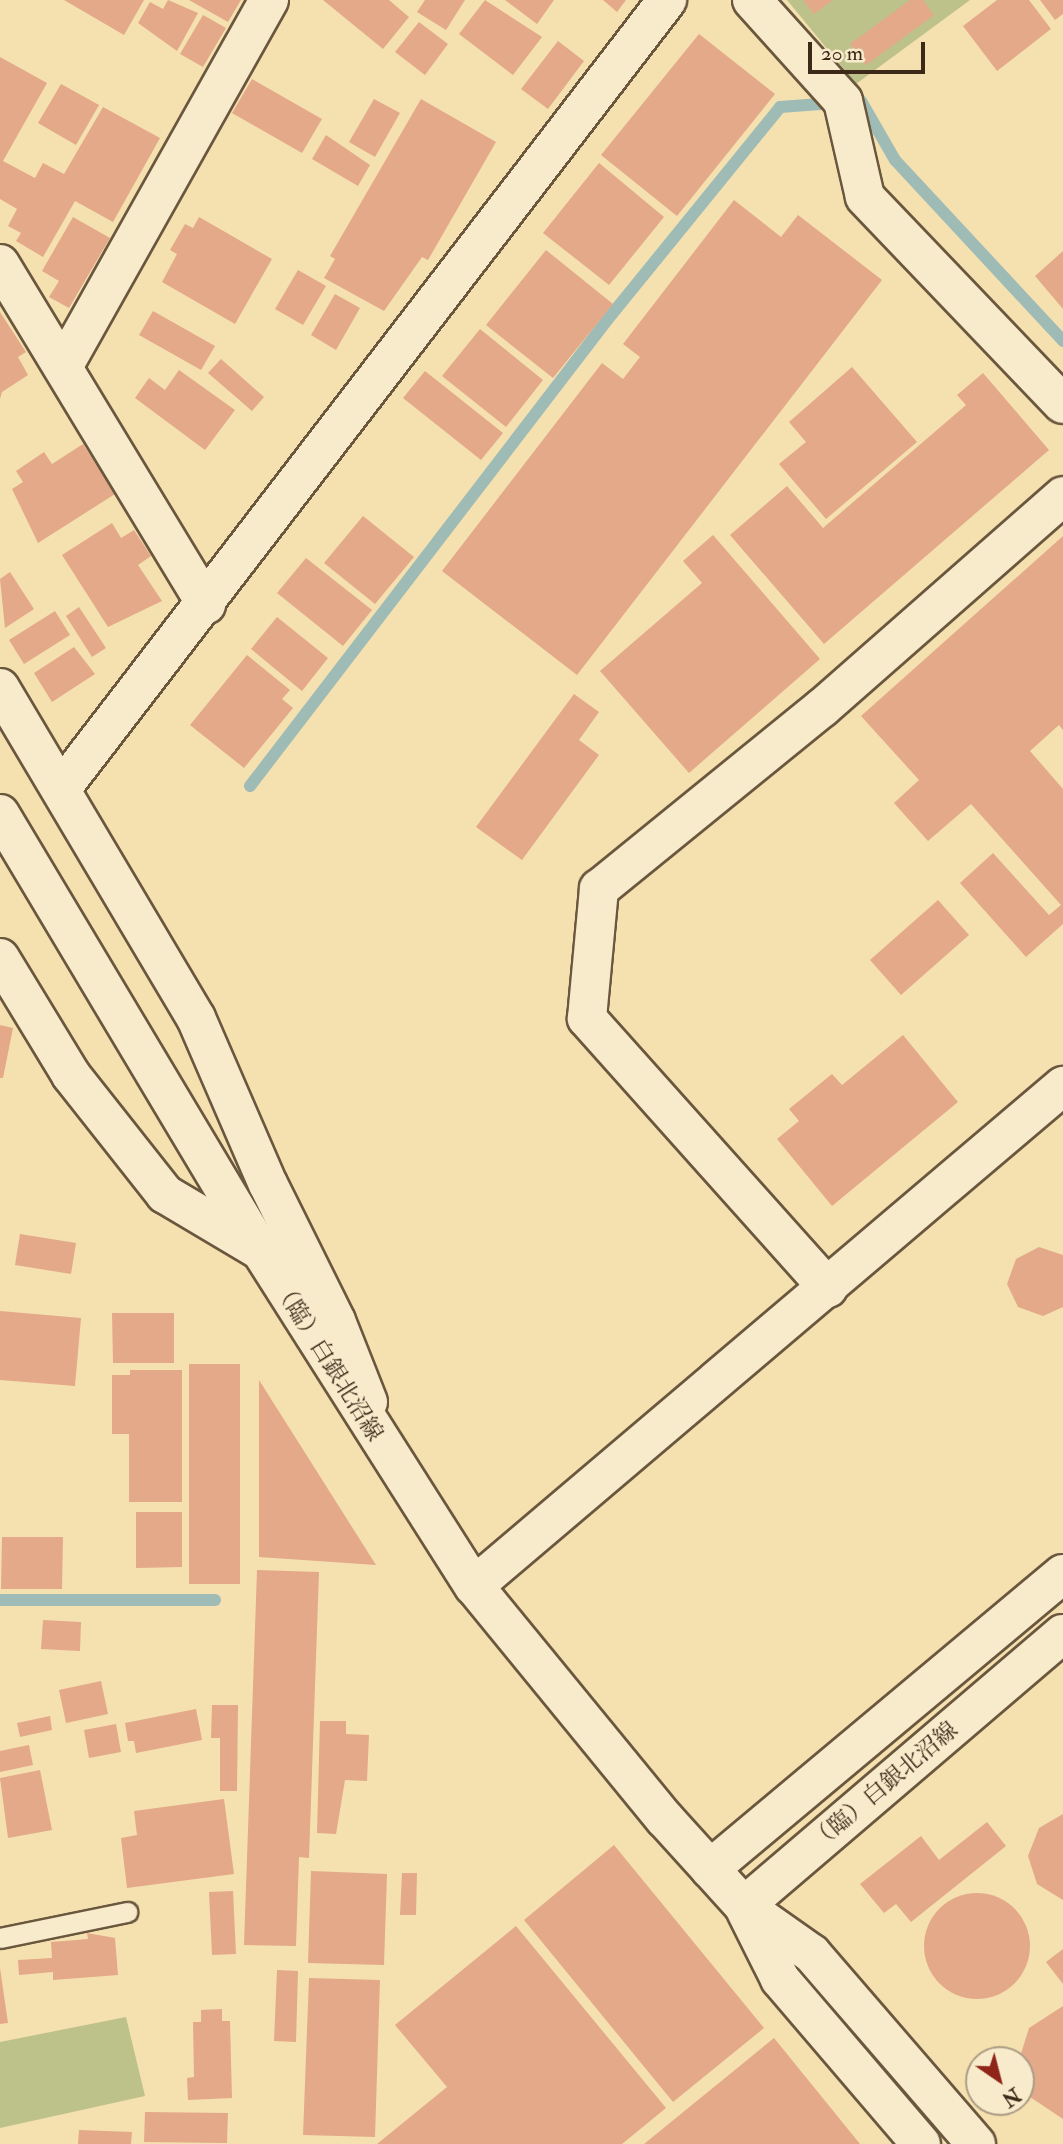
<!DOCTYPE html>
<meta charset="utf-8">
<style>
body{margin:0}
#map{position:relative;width:1063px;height:2144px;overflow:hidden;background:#f5e0b0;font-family:"IM FELL Double Pica","Noto Serif JP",serif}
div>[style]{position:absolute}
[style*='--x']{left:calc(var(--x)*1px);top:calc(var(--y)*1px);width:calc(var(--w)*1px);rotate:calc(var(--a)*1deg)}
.green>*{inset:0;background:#bdc28a}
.stream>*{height:12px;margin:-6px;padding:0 6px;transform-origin:6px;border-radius:6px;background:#9fbbb5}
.building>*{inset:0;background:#e3a989}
.round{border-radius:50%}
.roads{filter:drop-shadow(2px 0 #6a573e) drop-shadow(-2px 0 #6a573e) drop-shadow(0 2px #6a573e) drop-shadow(0 -2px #6a573e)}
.service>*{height:19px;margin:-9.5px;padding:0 9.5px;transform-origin:9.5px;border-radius:9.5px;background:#f8ebcc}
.minor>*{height:38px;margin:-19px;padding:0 19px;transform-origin:19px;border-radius:19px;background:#f8ebcc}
.tertiary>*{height:38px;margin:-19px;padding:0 19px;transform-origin:19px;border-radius:19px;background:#f8ebcc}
span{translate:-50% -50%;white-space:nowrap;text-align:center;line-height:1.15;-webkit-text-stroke:5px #f8ebcc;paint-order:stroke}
.street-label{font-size:23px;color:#3c2918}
.north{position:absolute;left:965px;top:2046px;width:70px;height:70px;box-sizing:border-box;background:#f8ebcc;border:2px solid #ad9d84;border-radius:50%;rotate:145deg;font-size:19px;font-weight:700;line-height:28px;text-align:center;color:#3c2918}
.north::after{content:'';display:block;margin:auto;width:24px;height:32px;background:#8f2418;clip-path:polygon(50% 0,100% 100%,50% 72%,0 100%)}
.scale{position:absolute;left:808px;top:42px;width:117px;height:32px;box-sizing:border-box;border:4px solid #3c2918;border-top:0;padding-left:9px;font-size:21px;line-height:24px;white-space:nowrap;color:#3c2918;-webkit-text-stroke:5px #f8ebcc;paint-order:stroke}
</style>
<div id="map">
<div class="green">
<i style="clip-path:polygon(787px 0,970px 0,856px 84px)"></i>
<i style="clip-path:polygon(126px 2017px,145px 2096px,0 2128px,0 2042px)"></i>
</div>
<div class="stream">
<i style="--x:250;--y:786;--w:588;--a:-52.53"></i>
<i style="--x:608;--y:319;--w:273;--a:-50.9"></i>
<i style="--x:780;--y:107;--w:81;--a:-4.2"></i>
<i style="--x:861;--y:101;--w:68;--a:60"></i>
<i style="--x:895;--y:160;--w:247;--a:47.1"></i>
<i style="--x:0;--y:1600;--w:215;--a:0"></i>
</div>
<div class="building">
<i style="clip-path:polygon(64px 0,144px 0,124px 35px)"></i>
<i style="clip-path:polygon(168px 0,198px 13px,177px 51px,138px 23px,150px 2px,163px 9px)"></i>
<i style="clip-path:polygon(189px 0,241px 0,228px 22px)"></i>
<i style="clip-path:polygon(323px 0,389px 0,409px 17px,383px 49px)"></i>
<i style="clip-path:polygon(425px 0,465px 0,446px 30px,417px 12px)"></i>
<i style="clip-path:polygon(485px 0,542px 37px,513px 75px,459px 34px)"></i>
<i style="clip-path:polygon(505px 0,554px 0,537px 24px)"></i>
<i style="clip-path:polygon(603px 0,626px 0,617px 12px)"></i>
<i style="clip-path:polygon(803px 0,833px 0,814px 14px)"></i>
<i style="clip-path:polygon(910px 0,923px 0,934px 15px,866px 65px,850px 44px)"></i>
<i style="clip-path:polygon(997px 0,1029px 0,1051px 29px,997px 71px,963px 26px)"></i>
<i style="clip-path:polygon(1040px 0,1063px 0,1063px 14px,1055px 20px)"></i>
<i style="clip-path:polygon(203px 15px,226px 28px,203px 67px,180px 54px)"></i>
<i style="clip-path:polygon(419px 22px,448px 44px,425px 75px,395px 52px)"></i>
<i style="clip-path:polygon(699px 34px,775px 94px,677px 216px,601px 155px)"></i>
<i style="clip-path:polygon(558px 41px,584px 61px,548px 109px,521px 89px)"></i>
<i style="clip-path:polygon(0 57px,47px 83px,3px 161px,35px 178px,43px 163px,64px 174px,103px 107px,160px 138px,113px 222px,75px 201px,43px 257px,16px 241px,21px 233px,8px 226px,17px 209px,0 199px)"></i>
<i style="clip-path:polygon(252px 79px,322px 119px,302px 153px,232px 113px)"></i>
<i style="clip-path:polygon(61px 84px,99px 105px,76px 145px,38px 123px)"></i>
<i style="clip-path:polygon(374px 99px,400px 113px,375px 157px,349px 142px)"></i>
<i style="clip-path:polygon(421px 99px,496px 142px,428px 260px,422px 257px,384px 311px,324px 278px,335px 259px,330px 256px)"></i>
<i style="clip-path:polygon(326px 135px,370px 165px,358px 186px,312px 159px)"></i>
<i style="clip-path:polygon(599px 163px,664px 217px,609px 285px,543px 233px)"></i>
<i style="clip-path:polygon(734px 200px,781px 237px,798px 215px,882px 280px,577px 675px,442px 571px,602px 363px,623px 379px,640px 357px,623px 344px)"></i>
<i style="clip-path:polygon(73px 217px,110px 238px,69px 308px,49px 297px,59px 281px,42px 271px)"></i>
<i style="clip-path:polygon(199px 217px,272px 259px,235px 324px,162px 282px,177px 254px,170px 250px,185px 224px,193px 228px)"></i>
<i style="clip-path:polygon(546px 250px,613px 304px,553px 378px,486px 325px)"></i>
<i style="clip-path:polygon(1063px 251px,1063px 309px,1035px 276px)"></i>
<i style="clip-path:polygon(298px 270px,326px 286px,303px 325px,275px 309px)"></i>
<i style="clip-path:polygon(335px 294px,360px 308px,336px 350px,311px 335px)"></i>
<i style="clip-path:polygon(153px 311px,215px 346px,201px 370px,139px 335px)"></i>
<i style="clip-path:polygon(0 312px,26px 352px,18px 357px,28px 375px,2px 392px,0 399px)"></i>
<i style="clip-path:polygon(480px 329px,543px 380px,506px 427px,442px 376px)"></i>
<i style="clip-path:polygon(221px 359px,264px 397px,252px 411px,208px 373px)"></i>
<i style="clip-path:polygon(852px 367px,917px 442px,826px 519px,779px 464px,806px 442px,789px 422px)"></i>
<i style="clip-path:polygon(179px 370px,235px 410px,205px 450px,135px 398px,149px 378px,165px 390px)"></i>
<i style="clip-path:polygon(425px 371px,503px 433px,481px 460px,403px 398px)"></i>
<i style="clip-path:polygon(983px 373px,1049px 450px,824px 644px,730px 535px,787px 486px,823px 528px,966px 405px,957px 395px)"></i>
<i style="clip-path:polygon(83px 444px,115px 494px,38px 543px,12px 489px,23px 482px,16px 471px,44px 452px,52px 464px)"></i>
<i style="clip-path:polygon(363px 516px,414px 557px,375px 604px,324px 563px)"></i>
<i style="clip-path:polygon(112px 523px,121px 538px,134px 530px,151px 556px,138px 565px,162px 601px,108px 627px,62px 555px)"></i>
<i style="clip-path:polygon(713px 535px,820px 659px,689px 773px,600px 671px,702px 583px,683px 561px)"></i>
<i style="clip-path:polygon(1063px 536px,1063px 730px,1059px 725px,1030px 751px,1063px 789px,1063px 924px,1026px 957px,960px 883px,993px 853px,1049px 915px,1061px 905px,971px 804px,928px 841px,894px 803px,919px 780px,861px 716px)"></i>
<i style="clip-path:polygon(306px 558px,372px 610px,343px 646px,277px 593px)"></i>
<i style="clip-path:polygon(10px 572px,34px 609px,5px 628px,0 579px)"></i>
<i style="clip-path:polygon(79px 607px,106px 648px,92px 657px,66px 616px)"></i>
<i style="clip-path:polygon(55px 611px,70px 635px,24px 664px,9px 640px)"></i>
<i style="clip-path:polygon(277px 617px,328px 658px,302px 691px,251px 649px)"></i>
<i style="clip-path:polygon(74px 647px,95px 674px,52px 702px,34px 673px)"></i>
<i style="clip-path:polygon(247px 655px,290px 690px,282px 699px,293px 708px,244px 768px,190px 725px)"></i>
<i style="clip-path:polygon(574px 694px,599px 712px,579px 740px,599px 755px,522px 860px,476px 827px)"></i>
<i style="clip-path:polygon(938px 900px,969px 935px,901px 995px,870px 960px)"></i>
<i style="clip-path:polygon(0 1025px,13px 1028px,3px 1078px,0 1078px)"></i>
<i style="clip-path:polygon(903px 1035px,958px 1102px,832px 1206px,777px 1139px,799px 1121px,789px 1109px,832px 1074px,842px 1085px)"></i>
<i style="clip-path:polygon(20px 1234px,76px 1243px,71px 1274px,15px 1265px)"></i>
<i style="clip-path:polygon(1039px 1247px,1063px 1255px,1063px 1307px,1043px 1316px,1018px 1307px,1007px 1284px,1016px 1259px)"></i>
<i style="clip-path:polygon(0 1311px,81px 1318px,75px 1386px,0 1380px)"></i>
<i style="clip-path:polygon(112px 1313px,174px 1313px,174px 1363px,113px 1363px)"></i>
<i style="clip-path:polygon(189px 1364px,240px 1364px,240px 1584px,189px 1584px)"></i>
<i style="clip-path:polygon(130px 1370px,182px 1370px,182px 1502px,129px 1502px,129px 1434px,112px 1434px,112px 1375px,130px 1375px)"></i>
<i style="clip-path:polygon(259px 1380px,376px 1565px,259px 1557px)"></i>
<i style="clip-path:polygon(136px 1512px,182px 1512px,182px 1567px,136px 1568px)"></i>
<i style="clip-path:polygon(2px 1537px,63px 1537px,62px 1589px,1px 1589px)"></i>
<i style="clip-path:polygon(257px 1570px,319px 1572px,309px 1858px,299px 1857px,296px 1946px,244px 1945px)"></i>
<i style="clip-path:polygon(43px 1620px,81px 1622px,80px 1651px,41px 1649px)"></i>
<i style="clip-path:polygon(101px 1681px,108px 1714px,66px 1723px,59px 1690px)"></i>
<i style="clip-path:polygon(212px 1705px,238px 1705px,237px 1791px,220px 1791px,220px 1738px,211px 1738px)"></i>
<i style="clip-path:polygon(196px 1709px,202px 1740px,136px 1753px,134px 1741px,128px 1741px,125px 1723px)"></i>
<i style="clip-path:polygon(50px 1716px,52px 1730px,20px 1737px,17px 1723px)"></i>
<i style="clip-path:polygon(320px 1721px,346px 1721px,346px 1734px,369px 1735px,367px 1781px,345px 1780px,336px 1834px,317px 1833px)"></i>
<i style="clip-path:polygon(116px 1724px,121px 1752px,89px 1758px,84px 1730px)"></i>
<i style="clip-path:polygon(29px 1745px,33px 1765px,0 1772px,0 1751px)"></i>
<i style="clip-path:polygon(40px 1770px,52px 1830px,8px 1838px,0 1778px)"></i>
<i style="clip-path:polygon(224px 1799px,234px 1874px,127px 1888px,121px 1838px,137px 1835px,134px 1811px)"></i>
<i style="clip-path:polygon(1063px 1814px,1063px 1900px,1037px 1884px,1028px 1856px,1039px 1828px)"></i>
<i style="clip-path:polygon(987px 1822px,1006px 1846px,911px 1922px,896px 1904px,884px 1913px,860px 1884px,921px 1836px,939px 1860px)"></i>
<i style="clip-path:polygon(614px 1845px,764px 2028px,673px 2102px,524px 1920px)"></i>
<i style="clip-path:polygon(311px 1871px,387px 1874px,384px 1965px,308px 1963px)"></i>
<i style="clip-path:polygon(402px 1873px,417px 1873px,416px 1915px,400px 1915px)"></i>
<i style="clip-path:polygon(233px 1891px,236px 1954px,212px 1955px,209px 1892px)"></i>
<i class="round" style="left:924px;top:1893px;width:106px;height:106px"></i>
<i style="clip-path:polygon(516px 1926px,666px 2108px,622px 2144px,377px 2144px,447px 2087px,395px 2025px)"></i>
<i style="clip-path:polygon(87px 1933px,115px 1938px,118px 1975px,53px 1980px,53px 1972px,19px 1975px,18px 1960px,52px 1958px,51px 1942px,88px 1939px)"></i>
<i style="clip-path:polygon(1063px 1949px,1063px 1984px,1046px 1962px)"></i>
<i style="clip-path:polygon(0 1968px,8px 2023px,0 2024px)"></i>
<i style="clip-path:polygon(277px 1970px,298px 1971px,296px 2042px,274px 2041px)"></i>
<i style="clip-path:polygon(309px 1978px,380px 1980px,375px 2137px,303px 2135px)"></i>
<i style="clip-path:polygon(1063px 2006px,1063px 2119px,1030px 2097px,1019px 2060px,1029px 2028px)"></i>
<i style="clip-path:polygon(222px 2009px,222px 2021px,230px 2021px,232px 2098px,188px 2100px,187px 2078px,194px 2077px,193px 2022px,201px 2022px,201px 2010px)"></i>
<i style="clip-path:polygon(774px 2038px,860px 2144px,644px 2144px)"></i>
<i style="clip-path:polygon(145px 2112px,228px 2113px,227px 2143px,144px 2142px)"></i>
<i style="clip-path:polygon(79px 2130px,132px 2132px,131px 2144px,78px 2144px)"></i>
</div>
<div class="roads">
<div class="service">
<i style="--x:0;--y:1938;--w:130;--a:-11.6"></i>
</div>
<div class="minor">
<i style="--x:752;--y:0;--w:136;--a:48"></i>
<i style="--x:843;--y:101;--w:98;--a:77.1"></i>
<i style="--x:865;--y:197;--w:286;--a:46.3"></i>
<i style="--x:0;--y:264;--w:398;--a:58.8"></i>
<i style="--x:63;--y:367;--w:421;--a:-60.7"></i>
<i style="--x:0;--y:688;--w:384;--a:59.3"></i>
<i style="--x:196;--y:1018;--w:181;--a:66.6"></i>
<i style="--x:268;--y:1184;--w:153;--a:63.6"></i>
<i style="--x:336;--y:1321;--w:87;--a:68.4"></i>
<i style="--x:61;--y:789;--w:995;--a:-52.47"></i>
<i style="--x:0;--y:958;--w:137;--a:58.7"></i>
<i style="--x:71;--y:1075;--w:152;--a:51.7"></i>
<i style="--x:165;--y:1194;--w:112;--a:30.7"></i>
<i style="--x:828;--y:1288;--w:362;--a:-131.8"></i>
<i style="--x:587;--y:1018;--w:130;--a:-84.7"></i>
<i style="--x:599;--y:889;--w:287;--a:-39.1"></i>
<i style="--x:822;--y:708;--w:321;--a:-41.3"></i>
<i style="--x:474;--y:1586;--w:773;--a:-40.33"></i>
</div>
<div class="tertiary">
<i style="--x:0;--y:814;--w:509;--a:59.15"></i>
<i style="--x:261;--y:1251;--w:397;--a:57.6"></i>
<i style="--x:474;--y:1586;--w:301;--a:50.7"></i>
<i style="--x:665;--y:1819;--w:118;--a:47.8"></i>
<i style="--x:744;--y:1906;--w:83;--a:35.2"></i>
<i style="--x:812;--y:1954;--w:251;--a:49.2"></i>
<i style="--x:710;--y:1869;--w:460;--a:-39.9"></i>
<i style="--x:744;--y:1906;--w:419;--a:-40.5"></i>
<i style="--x:746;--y:1911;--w:76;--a:63.4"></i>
<i style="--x:780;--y:1979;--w:217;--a:49.5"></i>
</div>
</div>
<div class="street-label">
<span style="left:328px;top:1361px;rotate:58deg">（臨）白銀北沼線</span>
<span style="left:884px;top:1786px;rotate:-40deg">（臨）白銀北沼線</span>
</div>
<div class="north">N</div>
<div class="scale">20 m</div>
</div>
